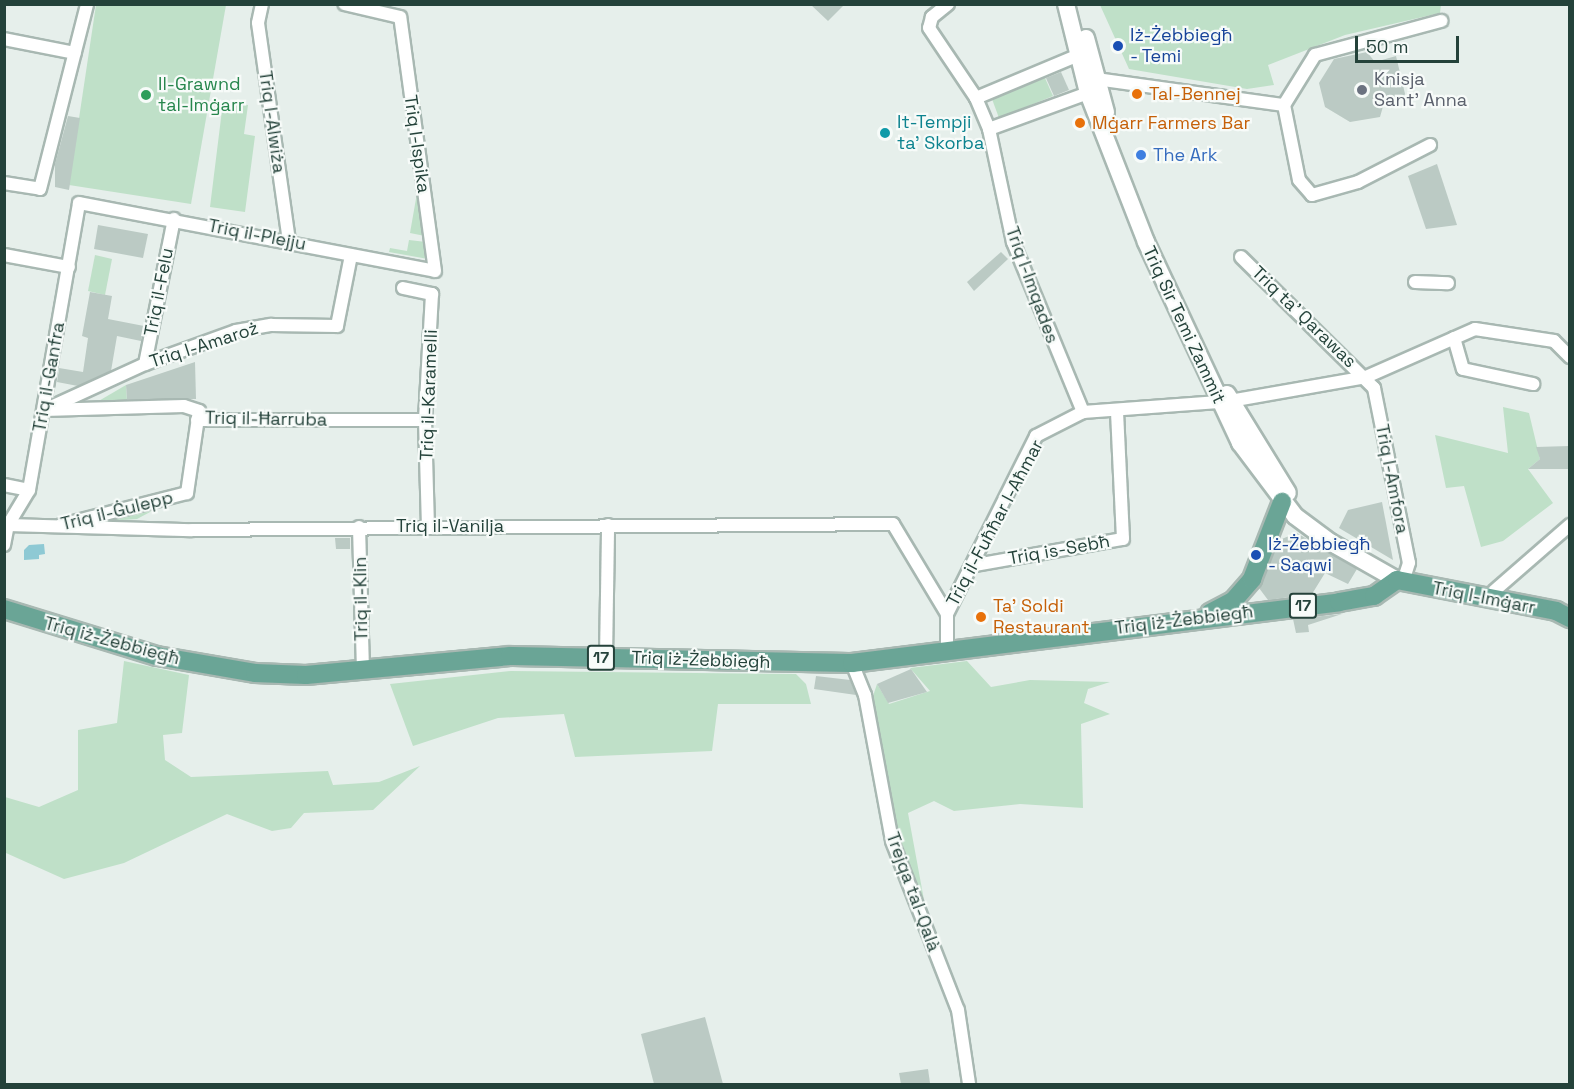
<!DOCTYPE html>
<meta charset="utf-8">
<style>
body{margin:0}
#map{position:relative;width:1574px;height:1089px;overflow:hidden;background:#e6efeb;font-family:"Space Grotesk",sans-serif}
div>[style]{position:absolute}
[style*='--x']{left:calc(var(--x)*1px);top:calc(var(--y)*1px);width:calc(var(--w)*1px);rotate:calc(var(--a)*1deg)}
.green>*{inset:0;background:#bfe0c8}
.water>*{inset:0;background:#8ec9d4}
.building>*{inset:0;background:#bbcac4}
.roads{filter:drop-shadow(2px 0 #a8b8b2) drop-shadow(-2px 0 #a8b8b2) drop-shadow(0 2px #a8b8b2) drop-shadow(0 -2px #a8b8b2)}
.street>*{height:12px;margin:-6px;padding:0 6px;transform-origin:6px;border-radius:6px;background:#fff}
.secondary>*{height:16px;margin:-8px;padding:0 8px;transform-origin:8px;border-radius:8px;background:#fff}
.primary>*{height:18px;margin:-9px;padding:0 9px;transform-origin:9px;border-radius:9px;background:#6aa596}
.dots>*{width:16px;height:16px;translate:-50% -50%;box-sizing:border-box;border:3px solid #f7fbf9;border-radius:50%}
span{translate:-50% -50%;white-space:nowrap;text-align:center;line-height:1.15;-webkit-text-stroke:4.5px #f7fbf9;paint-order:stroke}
.shield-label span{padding:2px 4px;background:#f7fbf9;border:2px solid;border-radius:4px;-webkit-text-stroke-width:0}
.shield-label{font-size:16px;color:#24423a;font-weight:700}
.transit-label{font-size:18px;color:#164399}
.left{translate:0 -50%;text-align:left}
.worship-label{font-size:18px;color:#5b616d}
.leisure-label{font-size:18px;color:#27864d}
.food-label{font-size:18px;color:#c56008}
.street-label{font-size:18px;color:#24423a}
.culture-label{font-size:18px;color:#0d838f}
.shop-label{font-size:18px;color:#366cbe}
.frame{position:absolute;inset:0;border:6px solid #24423a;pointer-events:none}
.scale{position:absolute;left:1355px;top:36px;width:104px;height:27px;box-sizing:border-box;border:3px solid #24423a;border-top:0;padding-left:8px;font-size:18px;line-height:21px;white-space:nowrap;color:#24423a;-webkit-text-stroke:4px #f7fbf9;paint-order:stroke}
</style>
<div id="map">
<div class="green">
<i style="clip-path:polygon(96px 5px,226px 5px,191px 204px,69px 185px)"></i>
<i style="clip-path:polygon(1100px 5px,1441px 5px,1440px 13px,1345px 35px,1268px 65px,1274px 85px,1247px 89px,1129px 69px)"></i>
<i style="clip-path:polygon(1045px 78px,1053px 96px,999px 118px,992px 99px)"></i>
<i style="clip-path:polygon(223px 102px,248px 105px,244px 134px,255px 136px,245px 212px,210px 207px)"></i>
<i style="clip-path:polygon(417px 193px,425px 236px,410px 233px)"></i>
<i style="clip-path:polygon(409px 240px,426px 242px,428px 259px,389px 252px,390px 248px,407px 251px)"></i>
<i style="clip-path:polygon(95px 255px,112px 259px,105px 295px,88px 291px)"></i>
<i style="clip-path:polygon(126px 385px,127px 401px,97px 402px)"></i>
<i style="clip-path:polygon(1503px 407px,1529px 413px,1540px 459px,1528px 469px,1553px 503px,1503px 541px,1481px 547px,1464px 486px,1446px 488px,1435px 435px,1508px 453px)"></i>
<i style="clip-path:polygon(152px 511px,137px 519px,94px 522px)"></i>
<i style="clip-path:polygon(124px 661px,189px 675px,182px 733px,163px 735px,165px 760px,191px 777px,328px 771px,333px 785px,379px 782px,420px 766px,373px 810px,304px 813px,291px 828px,272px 831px,227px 814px,124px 863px,64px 879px,6px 853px,5px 797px,39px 807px,78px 790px,78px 730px,117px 723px)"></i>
<i style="clip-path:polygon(967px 661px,991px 687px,1030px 680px,1110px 682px,1088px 689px,1084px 703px,1110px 714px,1081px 724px,1083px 808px,1020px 804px,954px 811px,934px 801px,908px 813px,924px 900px,904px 856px,892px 815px,872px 699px,877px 684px,889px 704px,930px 691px,910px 668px)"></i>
<i style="clip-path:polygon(511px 671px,796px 674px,806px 684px,811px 704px,718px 704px,712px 751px,575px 757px,564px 714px,498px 718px,413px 746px,390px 684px)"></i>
</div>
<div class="water">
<i style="clip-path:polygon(44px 544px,45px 554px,39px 555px,39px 559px,24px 560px,24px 550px,29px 545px)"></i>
</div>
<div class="building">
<i style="clip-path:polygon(810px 4px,845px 4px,828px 21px)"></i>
<i style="clip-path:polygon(1367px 52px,1375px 62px,1396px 56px,1406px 98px,1384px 103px,1380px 117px,1350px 122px,1325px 107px,1319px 83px,1334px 59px)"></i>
<i style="clip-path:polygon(1061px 72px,1069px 90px,1054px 96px,1046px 78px)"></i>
<i style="clip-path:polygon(68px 116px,80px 118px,69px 190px,55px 187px,55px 164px)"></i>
<i style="clip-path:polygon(1437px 164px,1457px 225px,1426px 229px,1408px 176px)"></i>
<i style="clip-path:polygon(98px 225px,148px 234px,143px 258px,94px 249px)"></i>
<i style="clip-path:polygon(1001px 252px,1008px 259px,974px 291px,967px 282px)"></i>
<i style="clip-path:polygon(90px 292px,112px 296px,108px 319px,144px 326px,141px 341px,117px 336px,111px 371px,78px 386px,57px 382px,59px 368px,83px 372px,88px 338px,82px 336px)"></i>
<i style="clip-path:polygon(195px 362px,196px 399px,127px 399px,126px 385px)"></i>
<i style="clip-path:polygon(1569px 446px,1569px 469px,1528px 469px,1540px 459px,1536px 447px)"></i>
<i style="clip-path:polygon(1382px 502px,1393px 560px,1339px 528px,1348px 510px)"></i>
<i style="clip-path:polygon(1297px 533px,1357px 569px,1348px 584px,1325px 573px,1312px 594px,1268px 600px,1259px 588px,1279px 540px)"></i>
<i style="clip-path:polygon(335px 538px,350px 538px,350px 549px,336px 549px)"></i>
<i style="clip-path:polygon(1342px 614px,1308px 625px,1309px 632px,1296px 633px,1293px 619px)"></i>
<i style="clip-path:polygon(911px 669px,927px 692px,888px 703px,877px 684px)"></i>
<i style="clip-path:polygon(816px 676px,850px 680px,856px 695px,814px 689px)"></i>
<i style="clip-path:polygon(705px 1017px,723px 1084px,654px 1084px,641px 1034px)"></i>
<i style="clip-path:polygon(928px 1069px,930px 1083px,901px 1084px,899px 1073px)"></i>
</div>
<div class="roads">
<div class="street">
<i style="--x:262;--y:4;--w:19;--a:102"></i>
<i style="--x:258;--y:23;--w:220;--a:81.9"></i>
<i style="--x:948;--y:4;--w:21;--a:141"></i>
<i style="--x:932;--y:17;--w:11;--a:105"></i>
<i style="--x:929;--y:28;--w:84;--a:56.1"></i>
<i style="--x:976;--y:98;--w:34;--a:67"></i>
<i style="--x:989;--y:129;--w:116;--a:78"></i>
<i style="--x:1013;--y:242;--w:184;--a:67.6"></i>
<i style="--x:4;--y:39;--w:72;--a:11.2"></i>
<i style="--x:1089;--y:78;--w:197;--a:7.9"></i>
<i style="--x:1284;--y:105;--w:59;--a:-58.2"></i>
<i style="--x:1315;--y:55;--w:131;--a:-15.1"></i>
<i style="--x:976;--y:98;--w:112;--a:-22.7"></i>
<i style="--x:1284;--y:105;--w:76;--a:78.7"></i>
<i style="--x:1299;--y:180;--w:20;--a:49"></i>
<i style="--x:1312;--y:195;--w:48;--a:-15.8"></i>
<i style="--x:1358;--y:182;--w:81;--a:-27.2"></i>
<i style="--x:989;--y:129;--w:105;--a:-20"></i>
<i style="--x:4;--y:183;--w:36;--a:9"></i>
<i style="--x:40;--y:189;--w:191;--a:-75.7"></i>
<i style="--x:4;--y:255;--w:66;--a:10.5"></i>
<i style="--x:1241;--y:257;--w:187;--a:44.6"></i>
<i style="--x:1374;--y:388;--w:178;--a:78.7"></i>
<i style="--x:1409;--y:563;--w:13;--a:108"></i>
<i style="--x:1405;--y:575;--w:9;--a:148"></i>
<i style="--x:1415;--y:282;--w:33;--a:2"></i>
<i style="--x:403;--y:288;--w:30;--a:12"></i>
<i style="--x:432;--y:294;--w:126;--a:93.2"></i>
<i style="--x:425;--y:420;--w:107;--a:88.4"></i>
<i style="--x:1454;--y:338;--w:32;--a:74"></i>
<i style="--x:1463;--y:369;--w:72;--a:12.1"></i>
<i style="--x:145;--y:364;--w:148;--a:-78.7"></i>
<i style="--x:1230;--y:401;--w:138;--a:-10"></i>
<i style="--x:1366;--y:377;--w:119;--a:-23.8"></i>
<i style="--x:1475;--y:329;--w:80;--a:8.6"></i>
<i style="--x:1554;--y:341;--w:23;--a:45"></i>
<i style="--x:51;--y:407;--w:103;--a:-24.6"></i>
<i style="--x:145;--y:364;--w:97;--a:-19.9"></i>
<i style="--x:236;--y:331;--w:36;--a:-10"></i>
<i style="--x:271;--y:325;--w:66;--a:0.9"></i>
<i style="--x:337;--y:326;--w:72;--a:-78.8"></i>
<i style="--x:44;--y:410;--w:140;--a:-1.6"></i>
<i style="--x:184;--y:406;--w:16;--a:18"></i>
<i style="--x:199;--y:411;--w:83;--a:98.3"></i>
<i style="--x:187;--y:493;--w:130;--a:165.7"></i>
<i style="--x:197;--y:420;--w:228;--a:0"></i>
<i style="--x:4;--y:485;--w:25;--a:11"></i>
<i style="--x:8;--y:525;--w:184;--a:1.6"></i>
<i style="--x:192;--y:530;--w:701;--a:-0.49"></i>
<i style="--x:893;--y:524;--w:105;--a:59"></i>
<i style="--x:947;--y:614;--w:38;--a:90"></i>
<i style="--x:359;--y:527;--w:145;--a:88.4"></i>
<i style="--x:4;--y:545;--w:20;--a:-79"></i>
<i style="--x:8;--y:525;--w:41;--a:-59"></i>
<i style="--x:29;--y:490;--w:291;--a:-80.1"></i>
<i style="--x:79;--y:203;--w:362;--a:10.8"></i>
<i style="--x:435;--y:271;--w:256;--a:-97.8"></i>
<i style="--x:400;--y:17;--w:57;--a:-166.9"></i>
<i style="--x:975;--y:565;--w:150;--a:-10"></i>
<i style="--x:1123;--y:539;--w:128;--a:-92.7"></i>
<i style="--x:1494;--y:591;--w:101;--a:-41"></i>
<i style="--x:947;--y:614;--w:199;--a:-63.4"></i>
<i style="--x:1036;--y:436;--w:53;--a:-27.1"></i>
<i style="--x:1083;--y:412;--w:136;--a:-4.2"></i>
<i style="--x:606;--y:658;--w:133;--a:-89.1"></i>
<i style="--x:852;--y:663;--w:35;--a:68"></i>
<i style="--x:865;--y:695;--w:148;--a:79.5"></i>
<i style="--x:892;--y:841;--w:181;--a:68.7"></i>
<i style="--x:958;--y:1010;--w:75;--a:81.5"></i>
</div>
<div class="secondary">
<i style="--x:1066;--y:4;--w:92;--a:76.1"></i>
<i style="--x:1088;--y:93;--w:160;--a:68.7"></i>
<i style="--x:1146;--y:242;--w:222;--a:64.9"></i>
<i style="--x:1240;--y:443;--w:91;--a:53"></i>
<i style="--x:1295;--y:516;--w:44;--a:36.6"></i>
<i style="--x:1330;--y:542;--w:77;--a:29.6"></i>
<i style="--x:1086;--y:38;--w:77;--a:74.9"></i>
<i style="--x:1227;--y:394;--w:116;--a:58.4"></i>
</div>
<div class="primary">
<i style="--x:4;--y:609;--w:160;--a:17.1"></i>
<i style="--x:157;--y:656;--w:99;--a:9.8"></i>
<i style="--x:255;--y:673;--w:51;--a:2.2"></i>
<i style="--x:306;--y:675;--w:205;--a:-5.3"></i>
<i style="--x:510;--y:656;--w:342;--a:1.2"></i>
<i style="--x:852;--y:663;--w:491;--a:-7.1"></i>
<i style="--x:1339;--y:602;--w:36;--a:-10"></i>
<i style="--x:1374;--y:596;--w:28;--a:-35"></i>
<i style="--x:1397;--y:580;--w:162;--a:11"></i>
<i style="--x:1556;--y:611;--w:16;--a:27"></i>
<i style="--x:1210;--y:613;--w:27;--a:-28"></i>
<i style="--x:1234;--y:600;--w:28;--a:-49"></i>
<i style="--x:1252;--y:579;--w:83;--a:-68.7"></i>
</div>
</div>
<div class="dots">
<i style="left:1118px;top:46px;background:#1a4fb4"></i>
<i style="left:1362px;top:90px;background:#6b7280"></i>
<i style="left:1137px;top:94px;background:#e8710a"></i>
<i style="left:146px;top:95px;background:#2e9e5b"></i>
<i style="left:1080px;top:123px;background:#e8710a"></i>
<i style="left:885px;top:133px;background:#0f9aa8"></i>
<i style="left:1141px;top:155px;background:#3f7fe0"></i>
<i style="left:1256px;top:555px;background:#1a4fb4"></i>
<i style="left:981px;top:617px;background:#e8710a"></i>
</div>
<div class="shield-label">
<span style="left:1303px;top:606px">17</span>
<span style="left:601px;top:658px">17</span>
</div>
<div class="transit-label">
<span class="left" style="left:1130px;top:46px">Iż-Żebbiegħ<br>- Temi</span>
<span class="left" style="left:1268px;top:555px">Iż-Żebbiegħ<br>- Saqwi</span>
</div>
<div class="worship-label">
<span class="left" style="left:1374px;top:90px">Knisja<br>Sant' Anna</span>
</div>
<div class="leisure-label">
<span class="left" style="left:158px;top:95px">Il-Grawnd<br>tal-Imġarr</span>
</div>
<div class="food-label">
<span class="left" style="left:1149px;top:94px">Tal-Bennej</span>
<span class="left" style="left:1092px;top:123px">Mġarr Farmers Bar</span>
<span class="left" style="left:993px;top:617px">Ta' Soldi<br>Restaurant</span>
</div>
<div class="street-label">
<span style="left:272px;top:122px;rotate:82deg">Triq l-Alwiża</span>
<span style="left:417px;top:144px;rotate:82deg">Triq l-Ispika</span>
<span style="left:257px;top:235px;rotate:11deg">Triq il-Plejju</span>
<span style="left:1032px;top:285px;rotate:70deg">Triq l-Imqades</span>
<span style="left:159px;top:292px;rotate:-79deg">Triq il-Felu</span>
<span style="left:1304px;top:317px;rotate:44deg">Triq ta' Qarawas</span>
<span style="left:1184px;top:325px;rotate:65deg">Triq Sir Temi Zammit</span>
<span style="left:204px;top:345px;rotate:-18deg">Triq l-Amaroż</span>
<span style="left:49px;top:377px;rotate:-80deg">Triq il-Ganfra</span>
<span style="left:429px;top:395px;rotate:-88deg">Triq il-Karamelli</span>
<span style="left:266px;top:419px;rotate:1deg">Triq il-Ħarruba</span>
<span style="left:1392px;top:479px;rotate:79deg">Triq l-Amfora</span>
<span style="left:117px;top:511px;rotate:-14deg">Triq il-Ġulepp</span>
<span style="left:995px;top:523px;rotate:-62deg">Triq il-Fuħħar l-Aħmar</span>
<span style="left:450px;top:526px">Triq il-Vanilja</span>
<span style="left:1059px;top:550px;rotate:-10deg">Triq is-Sebħ</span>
<span style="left:1484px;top:598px;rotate:11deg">Triq l-Imġarr</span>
<span style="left:361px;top:599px;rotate:-91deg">Triq il-Klin</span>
<span style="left:1184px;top:620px;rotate:-7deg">Triq iż-Żebbiegħ</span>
<span style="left:112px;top:641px;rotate:15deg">Triq iż-Żebbiegħ</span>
<span style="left:701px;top:660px;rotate:2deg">Triq iż-Żebbiegħ</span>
<span style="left:913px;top:892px;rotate:70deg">Trejqa tal-Qalà</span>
</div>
<div class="culture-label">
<span class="left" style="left:897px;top:133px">It-Tempji<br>ta' Skorba</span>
</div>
<div class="shop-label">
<span class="left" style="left:1153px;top:155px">The Ark</span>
</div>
<div class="frame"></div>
<div class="scale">50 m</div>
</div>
